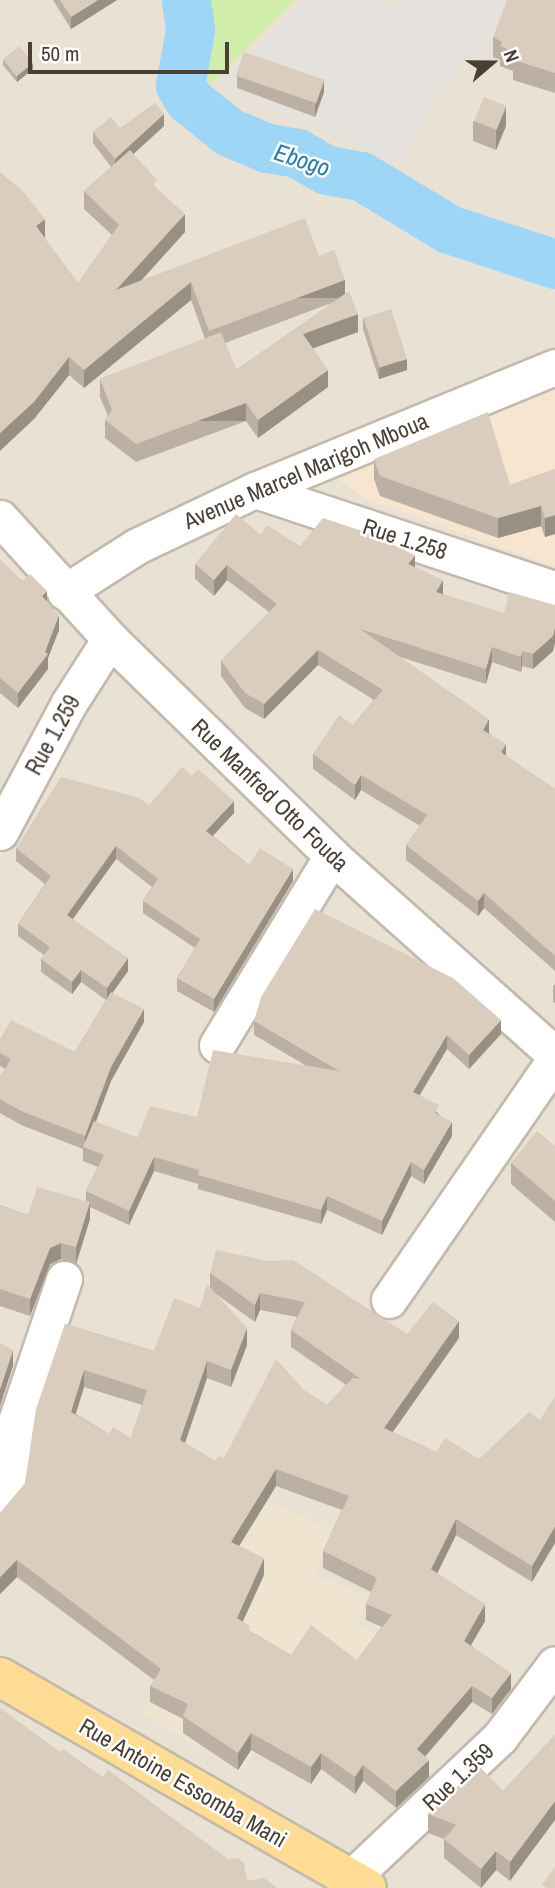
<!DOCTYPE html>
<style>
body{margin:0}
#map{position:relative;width:555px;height:1888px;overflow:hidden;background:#f4efe6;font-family:"Archivo Narrow",sans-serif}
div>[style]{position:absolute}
.residential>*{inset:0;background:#e9e1d4}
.commercial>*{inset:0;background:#f8e5cf}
.education>*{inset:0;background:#efe4cf}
.green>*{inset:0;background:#d2ecab}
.parking>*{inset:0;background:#e5e2de}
.river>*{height:49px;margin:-24.5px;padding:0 24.5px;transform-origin:24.5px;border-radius:24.5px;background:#9dd6f6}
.roads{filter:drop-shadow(2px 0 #c3baab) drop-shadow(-2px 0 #c3baab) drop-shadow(0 2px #c3baab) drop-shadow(0 -2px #c3baab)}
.minor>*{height:35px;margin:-17.5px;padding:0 17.5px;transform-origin:17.5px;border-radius:17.5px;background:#fff}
.major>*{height:38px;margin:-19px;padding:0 19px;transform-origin:19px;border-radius:19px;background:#ffdc94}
.wall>*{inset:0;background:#bbb0a3}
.shaded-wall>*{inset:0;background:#999084;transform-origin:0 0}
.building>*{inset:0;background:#dacdbd;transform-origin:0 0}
span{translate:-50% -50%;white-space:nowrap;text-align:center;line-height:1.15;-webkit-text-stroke:5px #fff;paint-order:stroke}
.street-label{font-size:23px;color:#483f35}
.water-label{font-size:24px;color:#247db3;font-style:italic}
.north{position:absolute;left:457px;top:28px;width:70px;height:70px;-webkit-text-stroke:5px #fff;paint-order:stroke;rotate:70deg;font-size:19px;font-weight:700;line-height:28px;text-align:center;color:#483f35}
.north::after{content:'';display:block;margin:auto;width:24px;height:32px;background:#483f35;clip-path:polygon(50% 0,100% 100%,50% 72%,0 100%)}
.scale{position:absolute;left:28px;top:42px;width:201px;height:32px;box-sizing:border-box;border:4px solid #483f35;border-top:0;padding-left:9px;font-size:21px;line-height:24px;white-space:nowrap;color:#483f35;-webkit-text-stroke:5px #fff;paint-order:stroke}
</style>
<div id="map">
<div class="residential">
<div style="clip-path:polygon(0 0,192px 0,196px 56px,190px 81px,212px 83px,296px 0,555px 0,555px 1888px,0 1888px)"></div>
</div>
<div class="commercial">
<div style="clip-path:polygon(555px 381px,555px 567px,369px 500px,340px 481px,361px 464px)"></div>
</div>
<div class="education">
<div style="clip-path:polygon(267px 1500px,337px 1532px,313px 1574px,367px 1596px,357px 1625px,377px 1636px,332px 1705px,302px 1691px,239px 1773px,143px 1714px,198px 1608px)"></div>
</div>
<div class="green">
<div style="clip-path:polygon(192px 0,296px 0,212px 83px,190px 82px,196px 56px)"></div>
</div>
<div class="parking">
<div style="clip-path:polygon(305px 0,386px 0,394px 9px,407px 0,509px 0,486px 57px,465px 54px,397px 164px,217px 84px)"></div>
</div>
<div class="river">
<div style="left:186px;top:0;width:30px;rotate:82deg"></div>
<div style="left:190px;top:30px;width:56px;rotate:100.3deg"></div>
<div style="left:180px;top:85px;width:17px;rotate:59deg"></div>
<div style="left:189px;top:100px;width:51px;rotate:38.7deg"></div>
<div style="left:229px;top:132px;width:41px;rotate:22.8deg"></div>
<div style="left:267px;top:148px;width:30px;rotate:9deg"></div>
<div style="left:297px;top:153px;width:34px;rotate:30deg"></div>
<div style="left:327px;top:170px;width:35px;rotate:10deg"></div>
<div style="left:361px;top:176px;width:103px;rotate:31.1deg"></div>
<div style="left:449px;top:229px;width:112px;rotate:18.3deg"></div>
</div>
<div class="roads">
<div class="minor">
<div style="left:255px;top:490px;width:316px;rotate:18.3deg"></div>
<div style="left:0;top:518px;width:164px;rotate:47.7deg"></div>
<div style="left:110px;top:639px;width:310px;rotate:44.3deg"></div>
<div style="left:332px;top:856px;width:299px;rotate:41.7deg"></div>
<div style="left:65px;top:592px;width:85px;rotate:-32.6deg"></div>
<div style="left:137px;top:546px;width:131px;rotate:-25.4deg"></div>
<div style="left:255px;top:490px;width:324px;rotate:-22.3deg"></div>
<div style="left:0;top:832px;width:146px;rotate:-61.9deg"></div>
<div style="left:69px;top:703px;width:76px;rotate:-57.4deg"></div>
<div style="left:217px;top:1045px;width:221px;rotate:-58.7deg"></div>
<div style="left:389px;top:1300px;width:293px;rotate:-55.4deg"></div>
<div style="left:0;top:1503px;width:15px;rotate:-58deg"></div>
<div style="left:8px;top:1490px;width:69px;rotate:-83.4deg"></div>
<div style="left:16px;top:1421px;width:150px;rotate:-71.3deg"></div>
<div style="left:350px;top:1879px;width:207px;rotate:-43.4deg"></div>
<div style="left:500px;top:1737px;width:91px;rotate:-53deg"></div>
</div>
<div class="major">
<div style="left:0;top:1677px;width:423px;rotate:29.9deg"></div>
</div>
</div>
<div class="wall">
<div style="clip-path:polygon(53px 0,117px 0,71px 29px)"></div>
<div style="clip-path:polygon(555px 0,555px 93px,513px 80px,513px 71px,500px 66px,500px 60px,493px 57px,493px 37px)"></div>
<div style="clip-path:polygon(3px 59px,33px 69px,17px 82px,3px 65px)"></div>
<div style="clip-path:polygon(237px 76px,324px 92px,315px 117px,237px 88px)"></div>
<div style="clip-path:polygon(473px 121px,506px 126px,496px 150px,473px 141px)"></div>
<div style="clip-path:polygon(evenodd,164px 126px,133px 154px,185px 232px,141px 281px,319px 256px,345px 294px,358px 332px,313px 348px,328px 387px,258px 438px,246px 421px,136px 462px,105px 438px,105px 420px,108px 416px,100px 397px,100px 379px,205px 339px,191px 300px,84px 388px,69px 375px,34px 419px,0 172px,44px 238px,78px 283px,112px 235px,84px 209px,84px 191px,111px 167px,93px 143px,93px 132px,120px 128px,164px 126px,334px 302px,236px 370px,225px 343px,334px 302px)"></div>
<div style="clip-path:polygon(363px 317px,407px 370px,379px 379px,363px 329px)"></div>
<div style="clip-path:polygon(374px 459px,510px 485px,555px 469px,555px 534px,545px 537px,541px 526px,498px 538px,380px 496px,374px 479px)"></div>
<div style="clip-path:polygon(261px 535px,300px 546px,415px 567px,443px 594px,553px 651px,533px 669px,522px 666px,521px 672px,492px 662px,486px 684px,400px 657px,489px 733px,506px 756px,555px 789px,555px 971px,484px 908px,478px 916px,406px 860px,406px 845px,420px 826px,361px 790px,355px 800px,313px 769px,313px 754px,353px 725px,374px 700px,318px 665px,264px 719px,245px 708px,221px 676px,221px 661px,269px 612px,227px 580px,214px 596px,195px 579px,195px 564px)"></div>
<div style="clip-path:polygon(0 560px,22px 581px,47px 602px,59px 630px,48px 658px,48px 669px,18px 708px,0 693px)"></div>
<div style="clip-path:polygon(149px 805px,234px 813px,213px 836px,249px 865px,293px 881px,214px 1012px,177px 991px,177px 978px,195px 948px,143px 913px,143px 901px,152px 887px,116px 859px,73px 919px,128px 971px,112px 992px,144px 1022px,111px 1081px,96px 1122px,137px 1138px,197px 1117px,305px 1065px,254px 1035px,254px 1021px,501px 1034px,469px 1069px,447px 1049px,420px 1095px,439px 1114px,452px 1136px,424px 1184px,411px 1176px,382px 1235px,327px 1210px,321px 1224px,198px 1189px,198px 1184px,154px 1171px,129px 1225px,90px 1207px,90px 1219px,76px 1264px,61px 1259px,50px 1264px,30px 1316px,0 1306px,0 1205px,28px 1215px,86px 1201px,86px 1191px,98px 1167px,83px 1161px,83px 1149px,21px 1125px,0 1113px,0 1077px,5px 1069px,0 1066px,0 1039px,75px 1052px,106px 1000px,81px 982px,72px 994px,41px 972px,41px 959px,44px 955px,18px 936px,18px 924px,45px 884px,16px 861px,16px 848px)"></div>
<div style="clip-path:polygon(555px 984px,555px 1003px,553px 1002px,553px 986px)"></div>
<div style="clip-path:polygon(555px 1146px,555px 1222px,511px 1184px,511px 1163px)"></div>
<div style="clip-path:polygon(evenodd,210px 1273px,407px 1334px,459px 1338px,393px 1432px,436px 1452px,479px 1459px,540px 1420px,532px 1582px,456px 1535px,437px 1573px,485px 1621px,471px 1645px,511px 1689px,492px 1714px,472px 1702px,425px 1757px,429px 1777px,396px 1808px,363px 1781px,355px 1794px,321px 1769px,311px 1784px,251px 1750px,238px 1770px,183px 1733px,183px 1719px,150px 1702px,150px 1686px,154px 1680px,17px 1577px,0 1594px,25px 1483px,65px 1324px,154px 1351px,200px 1308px,210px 1288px,210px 1273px,216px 1294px,255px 1322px,260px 1310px,297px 1317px,291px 1330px,291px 1347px,346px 1385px,327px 1405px,305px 1391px,224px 1458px,215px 1461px,185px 1443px,207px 1378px,231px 1387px,247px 1345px,216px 1294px,210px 1273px,84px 1387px,142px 1405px,131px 1438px,109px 1434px,76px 1414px,84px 1387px,210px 1273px,276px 1486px,342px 1510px,323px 1551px,323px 1568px,371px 1592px,366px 1604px,366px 1620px,382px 1627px,357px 1660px,291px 1655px,250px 1631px,243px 1621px,264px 1575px,239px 1546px,276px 1486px)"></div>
<div style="clip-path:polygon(555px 1735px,510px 1881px,496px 1870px,481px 1888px,444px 1858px,444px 1839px,428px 1833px,428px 1814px,503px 1791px)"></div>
</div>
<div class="shaded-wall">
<div style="clip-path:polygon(98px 0,117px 0,71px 29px,71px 17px)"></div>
<div style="clip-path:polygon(33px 63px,33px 69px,17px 82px,17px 76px)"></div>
<div style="clip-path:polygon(324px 80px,324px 92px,315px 117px,315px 105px)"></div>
<div style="clip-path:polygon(506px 106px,506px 126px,496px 150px,496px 130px)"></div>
<div style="clip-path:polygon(164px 114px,164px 126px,115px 171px,115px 159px)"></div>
<div style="clip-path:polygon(185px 214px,185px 232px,116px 308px,116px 290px)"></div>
<div style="clip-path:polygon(45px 219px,45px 237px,36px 244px,36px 226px)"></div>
<div style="left:345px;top:280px;width:18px;height:145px;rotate:90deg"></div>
<div style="clip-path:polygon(191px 282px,191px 300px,84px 388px,84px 370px)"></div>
<div style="clip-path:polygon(358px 314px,358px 332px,303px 352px,303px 334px)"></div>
<div style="clip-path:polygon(69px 357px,69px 375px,34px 419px,0 451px,0 433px)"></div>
<div style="clip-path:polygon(407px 359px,407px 370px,379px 379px,379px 368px)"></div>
<div style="clip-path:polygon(328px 370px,328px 387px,258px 438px,258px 420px)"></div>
<div style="left:246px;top:403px;width:18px;height:117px;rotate:90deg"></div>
<div style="clip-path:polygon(541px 506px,541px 526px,498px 538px,498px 518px)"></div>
<div style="clip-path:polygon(555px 515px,555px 534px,545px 537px,545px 518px)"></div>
<div style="clip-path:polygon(415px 555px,415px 571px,408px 564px)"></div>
<div style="clip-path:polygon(227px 565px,227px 580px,214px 596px,214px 580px)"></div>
<div style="clip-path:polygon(443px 580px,443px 595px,436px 592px)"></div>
<div style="clip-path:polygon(47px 591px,47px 606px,42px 596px)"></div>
<div style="clip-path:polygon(59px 615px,59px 630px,48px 658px,48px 669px,18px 708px,18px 693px,45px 652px)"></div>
<div style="clip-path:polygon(555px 628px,555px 643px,553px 651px,533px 669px,533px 654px)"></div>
<div style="clip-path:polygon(492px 647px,492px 662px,486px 684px,486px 669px)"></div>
<div style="clip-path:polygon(318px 650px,318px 665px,264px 719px,264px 704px)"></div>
<div style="clip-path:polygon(522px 651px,522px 666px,521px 672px,521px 657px)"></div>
<div style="clip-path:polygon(489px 719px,489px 735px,483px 730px)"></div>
<div style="clip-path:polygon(506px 744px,506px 759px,501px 752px)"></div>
<div style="clip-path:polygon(361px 775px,361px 790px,355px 800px,355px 785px)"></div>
<div style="clip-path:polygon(234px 801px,234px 813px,206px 843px,206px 831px)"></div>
<div style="clip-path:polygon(116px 846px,116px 859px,67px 927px,67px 915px)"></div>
<div style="clip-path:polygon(293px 869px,293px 881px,214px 1012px,214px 999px)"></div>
<div style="clip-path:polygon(484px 893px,484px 908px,478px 916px,478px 901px)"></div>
<div style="clip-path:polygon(128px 958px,128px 971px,107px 1001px,107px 988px)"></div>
<div style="clip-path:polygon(81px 970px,81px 982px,72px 994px,72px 982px)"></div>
<div style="clip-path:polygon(144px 1009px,144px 1022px,111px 1081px,85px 1150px,85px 1136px,111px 1067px)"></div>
<div style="clip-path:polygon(501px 1020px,501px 1034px,469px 1069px,469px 1055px)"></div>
<div style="clip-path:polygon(447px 1035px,447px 1049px,413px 1106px,413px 1092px)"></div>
<div style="clip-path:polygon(452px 1122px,452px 1136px,424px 1184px,424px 1170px)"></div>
<div style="clip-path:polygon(154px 1157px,154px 1171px,129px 1225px,129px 1211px)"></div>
<div style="clip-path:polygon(411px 1162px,411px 1176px,382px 1235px,382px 1221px)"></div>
<div style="clip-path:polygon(327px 1196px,327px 1210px,321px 1224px,321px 1210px)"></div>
<div style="clip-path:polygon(90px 1202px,90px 1219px,76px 1264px,76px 1247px)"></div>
<div style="clip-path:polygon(61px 1243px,61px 1259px,50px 1264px,30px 1316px,30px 1299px,50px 1248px)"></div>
<div style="clip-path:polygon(260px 1293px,260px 1310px,255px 1322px,255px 1305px)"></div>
<div style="clip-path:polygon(459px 1321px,459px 1338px,384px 1444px,384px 1428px)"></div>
<div style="clip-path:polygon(247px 1328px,247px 1345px,231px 1387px,231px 1370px)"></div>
<div style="clip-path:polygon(13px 1350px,13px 1366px,0 1406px,0 1389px)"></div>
<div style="clip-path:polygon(207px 1361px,207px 1378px,180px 1457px,180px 1440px)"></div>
<div style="clip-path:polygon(84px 1370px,84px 1387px,71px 1428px,71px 1412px)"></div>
<div style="clip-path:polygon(276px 1469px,276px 1486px,231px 1559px,231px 1542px)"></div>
<div style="clip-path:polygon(456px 1519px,456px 1535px,431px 1586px,431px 1569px)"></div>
<div style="clip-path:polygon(555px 1526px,555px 1543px,532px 1582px,532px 1566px)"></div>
<div style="clip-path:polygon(264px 1558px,264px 1575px,237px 1634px,237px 1618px)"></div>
<div style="clip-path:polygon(17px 1560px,17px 1577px,0 1594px,0 1577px)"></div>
<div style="clip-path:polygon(485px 1604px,485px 1621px,464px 1657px,464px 1641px)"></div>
<div style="clip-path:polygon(511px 1673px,511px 1689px,492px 1714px,492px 1698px)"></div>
<div style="clip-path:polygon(472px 1686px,472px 1702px,417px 1765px,417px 1749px)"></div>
<div style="clip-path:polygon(251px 1733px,251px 1750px,238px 1770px,238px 1753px)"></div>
<div style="clip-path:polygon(321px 1753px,321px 1769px,311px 1784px,311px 1767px)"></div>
<div style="clip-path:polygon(429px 1760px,429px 1777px,396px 1808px,396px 1791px)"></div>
<div style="clip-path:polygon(363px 1765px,363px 1781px,355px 1794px,355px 1777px)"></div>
<div style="clip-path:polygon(555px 1801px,555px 1820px,510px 1881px,510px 1862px)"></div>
<div style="clip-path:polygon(496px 1851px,496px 1870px,481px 1888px,481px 1869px)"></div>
</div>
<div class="building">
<div style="clip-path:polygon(60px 0,98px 0,71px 17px)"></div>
<div style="clip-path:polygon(507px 0,555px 0,555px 73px,513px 60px,516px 53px,500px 46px,502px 42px,493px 37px)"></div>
<div style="left:19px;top:46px;width:22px;height:21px;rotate:51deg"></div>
<div style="left:244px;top:52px;width:85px;height:25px;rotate:19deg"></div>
<div style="left:484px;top:97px;width:24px;height:26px;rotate:22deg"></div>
<div style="clip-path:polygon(155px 103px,164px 114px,115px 159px,93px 132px,111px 117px,120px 128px)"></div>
<div style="clip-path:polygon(130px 150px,157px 180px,153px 185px,185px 214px,116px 290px,305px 218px,319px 256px,334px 250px,345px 280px,209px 331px,191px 282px,84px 370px,69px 357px,34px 402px,0 433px,0 172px,22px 190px,45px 219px,36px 226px,78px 283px,119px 225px,84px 191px)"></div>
<div style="clip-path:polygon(349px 291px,358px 314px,303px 334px,328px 370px,258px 420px,246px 403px,136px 444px,105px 420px,112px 410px,100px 379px,221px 332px,236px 370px)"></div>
<div style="left:391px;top:309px;width:52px;height:29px;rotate:72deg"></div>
<div style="clip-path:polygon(488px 412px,510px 485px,555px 469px,555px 515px,545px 518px,541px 506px,498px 518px,380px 476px,374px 459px)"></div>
<div style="clip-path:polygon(236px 514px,261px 535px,267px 525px,300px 546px,323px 518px,368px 533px,415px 555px,408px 564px,443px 580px,436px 592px,504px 613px,509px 592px,555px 605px,555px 628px,553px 636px,533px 654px,522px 651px,521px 657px,492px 647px,486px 669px,360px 629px,489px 719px,483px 730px,506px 744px,501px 752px,555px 789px,555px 956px,484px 893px,478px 901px,406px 845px,427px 815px,361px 775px,355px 785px,313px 754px,339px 715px,353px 725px,383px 690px,318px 650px,264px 704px,245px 693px,221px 661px,277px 604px,227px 565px,214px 580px,195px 564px)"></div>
<div style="clip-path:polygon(0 560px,22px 581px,30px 574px,47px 591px,42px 596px,59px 615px,45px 652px,48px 654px,18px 693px,0 678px)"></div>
<div style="clip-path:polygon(182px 767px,192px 776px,198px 769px,234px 801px,206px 831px,249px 865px,260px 848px,293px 869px,214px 999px,177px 978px,200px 939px,143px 901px,158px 879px,116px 846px,67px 915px,128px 958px,107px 988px,81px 970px,72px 982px,41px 959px,50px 947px,18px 924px,51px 876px,16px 848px,61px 777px,140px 798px,149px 805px)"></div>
<div style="clip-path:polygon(315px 909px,453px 978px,501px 1020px,469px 1055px,447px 1035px,413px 1092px,439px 1105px,435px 1113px,452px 1122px,424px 1170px,411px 1162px,382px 1221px,327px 1196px,321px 1210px,198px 1175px,199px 1170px,154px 1157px,129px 1211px,86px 1191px,104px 1155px,83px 1147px,94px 1121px,137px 1138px,150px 1106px,197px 1117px,213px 1050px,339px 1071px,254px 1021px,261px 997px)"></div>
<div style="clip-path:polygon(111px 992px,144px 1009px,111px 1067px,85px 1136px,21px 1111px,0 1099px,0 1077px,11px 1059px,0 1053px,0 1039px,11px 1020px,75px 1052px)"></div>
<div style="clip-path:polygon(537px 1131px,555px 1146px,555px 1201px,511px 1163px)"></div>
<div style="clip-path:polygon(37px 1187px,90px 1202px,76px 1247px,61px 1243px,50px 1248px,30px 1299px,0 1289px,0 1205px,28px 1215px)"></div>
<div style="clip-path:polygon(evenodd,216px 1250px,269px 1261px,293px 1260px,407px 1334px,433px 1302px,459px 1321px,384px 1428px,436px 1452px,445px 1438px,479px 1459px,529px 1412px,540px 1420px,555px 1396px,555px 1526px,532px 1566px,456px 1519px,431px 1569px,485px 1604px,464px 1641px,511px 1673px,492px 1698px,472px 1686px,417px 1749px,429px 1760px,396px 1791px,363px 1765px,355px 1777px,321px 1753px,311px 1767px,251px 1733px,238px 1753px,183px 1716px,188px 1704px,150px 1686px,161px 1669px,17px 1560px,0 1577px,0 1513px,25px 1483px,36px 1409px,65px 1324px,154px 1351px,174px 1298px,200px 1308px,207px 1284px,247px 1328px,231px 1370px,207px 1361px,180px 1440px,215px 1461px,218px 1456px,224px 1458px,276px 1359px,305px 1391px,327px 1405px,353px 1378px,361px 1379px,291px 1330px,305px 1302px,260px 1293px,255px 1305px,210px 1273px,216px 1250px,84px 1370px,147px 1390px,131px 1438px,113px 1427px,109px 1434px,71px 1412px,84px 1370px,216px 1250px,276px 1469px,349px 1496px,323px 1551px,377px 1578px,366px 1604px,392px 1615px,357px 1660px,311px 1625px,291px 1655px,248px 1630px,250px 1626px,237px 1618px,264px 1558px,231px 1542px,276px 1469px)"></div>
<div style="clip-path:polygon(0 1343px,13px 1350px,0 1389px)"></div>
<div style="clip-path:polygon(0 1708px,60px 1752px,63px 1749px,103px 1777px,108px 1770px,228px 1859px,238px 1858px,244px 1863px,247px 1881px,264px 1878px,277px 1888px,0 1888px)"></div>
<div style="clip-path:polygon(555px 1735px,555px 1801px,510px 1862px,496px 1851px,481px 1869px,444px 1839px,456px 1825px,428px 1814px,479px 1766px,503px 1791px)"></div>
<div style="clip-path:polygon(555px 1867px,555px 1888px,546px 1888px,542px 1885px)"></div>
</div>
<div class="street-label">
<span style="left:306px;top:471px;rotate:-23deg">Avenue Marcel Marigoh Mboua</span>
<span style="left:405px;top:539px;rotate:18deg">Rue 1.258</span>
<span style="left:53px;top:735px;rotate:-61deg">Rue 1.259</span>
<span style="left:270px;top:795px;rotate:44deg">Rue Manfred Otto Fouda</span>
<span style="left:458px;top:1777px;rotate:-43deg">Rue 1.359</span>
<span style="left:183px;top:1783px;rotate:30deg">Rue Antoine Essomba Mani</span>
</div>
<div class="water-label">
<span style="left:302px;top:160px;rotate:18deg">Ebogo</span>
</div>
<div class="north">N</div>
<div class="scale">50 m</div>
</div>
